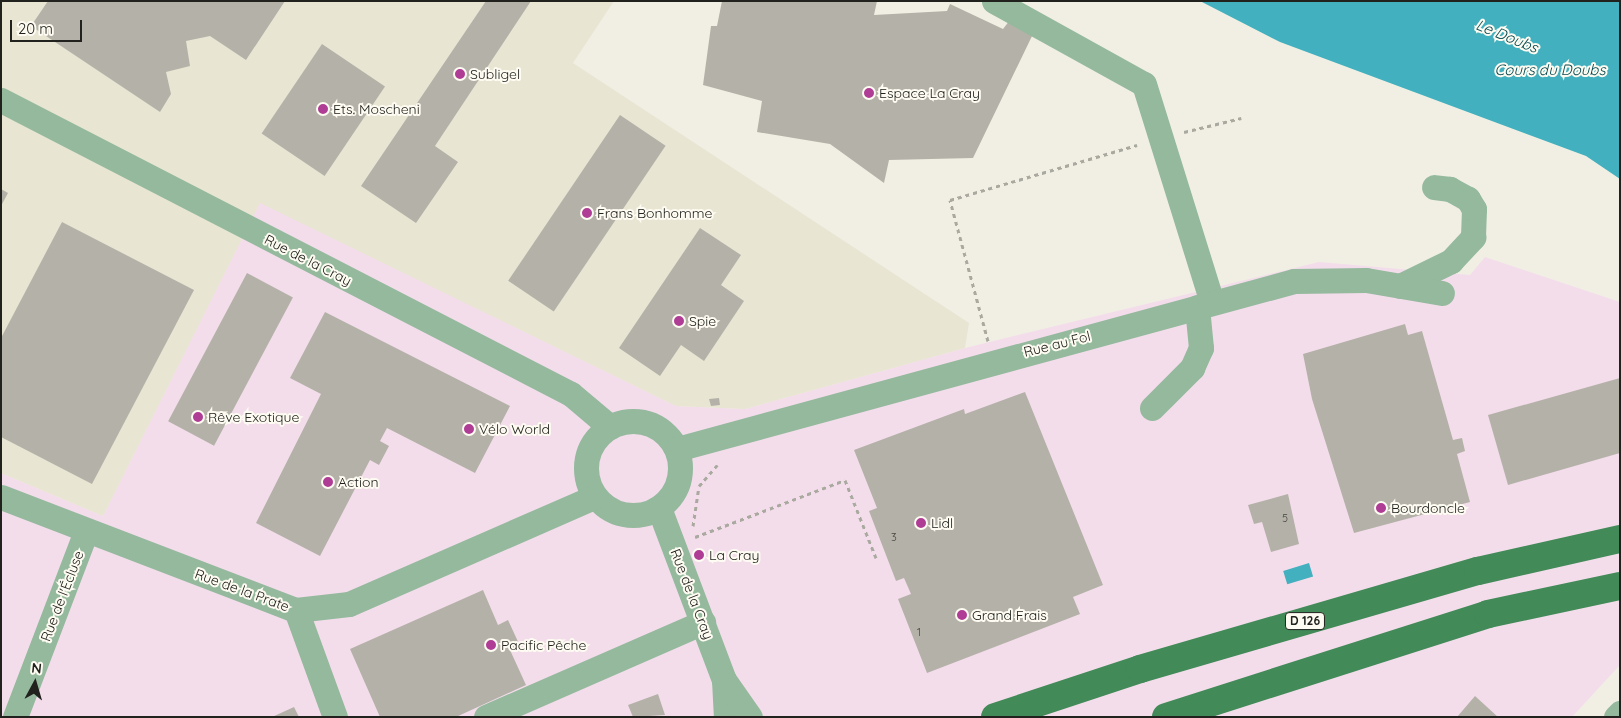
<!DOCTYPE html>
<meta charset="utf-8">
<style>
body{margin:0}
#map{position:relative;width:1621px;height:718px;overflow:hidden;background:#f1efe4;font-family:Quicksand,sans-serif}
div>[style]{position:absolute}
.commercial>*{inset:0;background:#f3ddeb}
.built>*{inset:0;background:#e8e5d3}
.water>*{inset:0;background:#42b0be;transform-origin:0 0}
.building>*{inset:0;background:#b4b2a8;transform-origin:0 0}
.path>*{height:3px;margin-top:-1.5px;transform-origin:0;background:repeating-linear-gradient(90deg,#aaa9a0 0 4px,transparent 0 8px)}
.minor>*{height:25px;margin:-12.5px;padding:0 12.5px;transform-origin:12.5px;border-radius:12.5px;background:#94b99d}
.minor>.ring{margin:-12.5px;padding:0;box-sizing:content-box;background:none;border:25px solid #94b99d;border-radius:50%}
.major>*{height:28px;margin:-14px;padding:0 14px;transform-origin:14px;border-radius:14px;background:#428a58}
.dots>*{width:14px;height:14px;translate:-50% -50%;box-sizing:border-box;border:2px solid #fefcf2;border-radius:50%}
span{translate:-50% -50%;white-space:nowrap;text-align:center;line-height:1.15;-webkit-text-stroke:4px #fefcf2;paint-order:stroke}
.number-label{font-size:11px;color:#464540}
.number-label span{-webkit-text-stroke-width:0}
.shield-label span{padding:1px 4px;background:#fefcf2;border:1px solid;border-radius:4px;-webkit-text-stroke-width:0}
.shield-label{font-size:12px;color:#21211d;font-weight:700}
.poi-label{font-size:14px;color:#21211d}
.left{translate:0 -50%;text-align:left}
.street-label{font-size:14px;color:#21211d}
.water-label{font-size:15px;color:#054951;font-style:italic}
.frame{position:absolute;inset:0;border:2px solid #21211d;pointer-events:none}
.north{position:absolute;left:10px;top:658px;width:50px;height:50px;-webkit-text-stroke:4px #fefcf2;paint-order:stroke;rotate:6deg;font-size:14px;font-weight:700;line-height:20px;text-align:center;color:#21211d}
.north::after{content:'';display:block;margin:auto;width:18px;height:22px;background:#21211d;clip-path:polygon(50% 0,100% 100%,50% 72%,0 100%)}
.scale{position:absolute;left:10px;top:20px;width:72px;height:22px;box-sizing:border-box;border:2px solid #21211d;border-top:0;padding-left:6px;font-size:15px;line-height:18px;white-space:nowrap;color:#21211d;-webkit-text-stroke:4px #fefcf2;paint-order:stroke}
</style>
<div id="map">
<div class="commercial">
<div style="clip-path:polygon(260px 202px,676px 406px,745px 409px,965px 348px,1319px 262px,1470px 275px,1485px 257px,1620px 302px,1620px 665px,1572px 717px,1px 717px,1px 473px,103px 516px)"></div>
</div>
<div class="built">
<div style="clip-path:polygon(1px 1px,614px 1px,573px 63px,969px 323px,965px 348px,745px 409px,676px 406px,260px 203px,103px 516px,1px 473px)"></div>
</div>
<div class="water">
<div style="clip-path:polygon(1200px 1px,1620px 1px,1620px 179px,1586px 156px,1280px 42px)"></div>
<div style="left:1309px;top:563px;width:14px;height:27px;rotate:73deg"></div>
</div>
<div class="building">
<div style="clip-path:polygon(48px 1px,285px 1px,246px 60px,210px 36px,186px 41px,190px 66px,166px 72px,171px 94px,160px 112px,31px 26px)"></div>
<div style="clip-path:polygon(486px 1px,531px 1px,435px 146px,458px 162px,416px 223px,361px 186px)"></div>
<div style="clip-path:polygon(722px 1px,877px 1px,874px 15px,947px 11px,950px 4px,1003px 29px,1010px 20px,1033px 34px,973px 158px,889px 160px,884px 183px,830px 144px,757px 132px,762px 101px,703px 85px,711px 26px,717px 26px)"></div>
<div style="left:322px;top:44px;width:76px;height:108px;rotate:34deg"></div>
<div style="left:620px;top:115px;width:55px;height:200px;rotate:34deg"></div>
<div style="clip-path:polygon(1px 189px,8px 193px,1px 206px)"></div>
<div style="clip-path:polygon(62px 222px,194px 290px,92px 484px,1px 437px,1px 338px)"></div>
<div style="clip-path:polygon(700px 228px,741px 255px,721px 285px,744px 301px,704px 361px,681px 345px,660px 376px,619px 348px)"></div>
<div style="left:247px;top:273px;width:52px;height:168px;rotate:28deg"></div>
<div style="clip-path:polygon(325px 312px,510px 406px,475px 473px,387px 428px,380px 441px,389px 446px,379px 465px,370px 460px,320px 556px,256px 523px,321px 394px,290px 378px)"></div>
<div style="clip-path:polygon(1405px 324px,1408px 335px,1422px 331px,1453px 440px,1462px 438px,1465px 451px,1457px 454px,1470px 502px,1354px 533px,1312px 399px,1303px 354px)"></div>
<div style="clip-path:polygon(1620px 378px,1620px 453px,1508px 485px,1488px 415px)"></div>
<div style="clip-path:polygon(1025px 392px,1103px 585px,1073px 597px,1080px 614px,927px 673px,898px 599px,911px 594px,904px 578px,896px 581px,869px 511px,877px 508px,854px 450px,964px 409px,965px 414px)"></div>
<div style="clip-path:polygon(719px 398px,720px 405px,711px 406px,709px 399px)"></div>
<div style="clip-path:polygon(1288px 494px,1299px 544px,1271px 552px,1262px 522px,1254px 524px,1248px 505px)"></div>
<div style="clip-path:polygon(483px 590px,498px 625px,508px 620px,520px 646px,510px 650px,526px 685px,456px 717px,380px 717px,350px 649px)"></div>
<div style="clip-path:polygon(658px 694px,665px 715px,633px 717px,628px 705px)"></div>
<div style="clip-path:polygon(1475px 696px,1498px 717px,1457px 717px)"></div>
<div style="clip-path:polygon(294px 707px,299px 717px,272px 717px)"></div>
</div>
<div class="path">
<div style="left:1184px;top:132px;width:59px;rotate:-13.8deg"></div>
<div style="left:988px;top:341px;width:146px;rotate:-105.1deg"></div>
<div style="left:950px;top:200px;width:195px;rotate:-16.4deg"></div>
<div style="left:693px;top:526px;width:40px;rotate:-81.5deg"></div>
<div style="left:699px;top:486px;width:28px;rotate:-49deg"></div>
<div style="left:695px;top:537px;width:160px;rotate:-20.8deg"></div>
<div style="left:845px;top:480px;width:84px;rotate:68.3deg"></div>
</div>
<div class="minor">
<div style="left:994px;top:1px;width:171px;rotate:29deg"></div>
<div style="left:1144px;top:84px;width:228px;rotate:72.7deg"></div>
<div style="left:1px;top:100px;width:641px;rotate:27.28deg"></div>
<div style="left:571px;top:394px;width:51px;rotate:40.2deg"></div>
<div style="left:1400px;top:286px;width:57px;rotate:-26.1deg"></div>
<div style="left:1451px;top:261px;width:33px;rotate:-47deg"></div>
<div style="left:1473px;top:237px;width:28px;rotate:-88deg"></div>
<div style="left:1474px;top:209px;width:12px;rotate:-121deg"></div>
<div style="left:1468px;top:199px;width:21px;rotate:-151deg"></div>
<div style="left:1450px;top:189px;width:16px;rotate:-173deg"></div>
<div style="left:1152px;top:408px;width:57px;rotate:-45deg"></div>
<div style="left:1192px;top:368px;width:22px;rotate:-66deg"></div>
<div style="left:1201px;top:348px;width:41px;rotate:-95.6deg"></div>
<div class="ring" style="left:586px;top:421px;width:69px;height:69px"></div>
<div style="left:677px;top:449px;width:639px;rotate:-15.23deg"></div>
<div style="left:1294px;top:281px;width:72px;rotate:-0.8deg"></div>
<div style="left:1366px;top:280px;width:77px;rotate:9.7deg"></div>
<div style="left:1px;top:497px;width:316px;rotate:21deg"></div>
<div style="left:296px;top:610px;width:53px;rotate:-6.5deg"></div>
<div style="left:349px;top:604px;width:267px;rotate:-23.6deg"></div>
<div style="left:659px;top:508px;width:184px;rotate:69.3deg"></div>
<div style="left:724px;top:680px;width:37px;rotate:87deg"></div>
<div style="left:296px;top:610px;width:114px;rotate:70deg"></div>
<div style="left:724px;top:680px;width:45px;rotate:54.9deg"></div>
<div style="left:15px;top:717px;width:199px;rotate:-69.1deg"></div>
<div style="left:486px;top:717px;width:237px;rotate:-23.6deg"></div>
<div style="left:1616px;top:717px;width:6px;rotate:-45deg"></div>
</div>
<div class="major">
<div style="left:995px;top:717px;width:153px;rotate:-18.3deg"></div>
<div style="left:1140px;top:669px;width:352px;rotate:-16.2deg"></div>
<div style="left:1478px;top:571px;width:146px;rotate:-12.7deg"></div>
<div style="left:1166px;top:717px;width:338px;rotate:-17.7deg"></div>
<div style="left:1488px;top:614px;width:135px;rotate:-12deg"></div>
</div>
<div class="dots">
<div style="left:460px;top:74px;background:#af3c95"></div>
<div style="left:869px;top:93px;background:#af3c95"></div>
<div style="left:323px;top:109px;background:#af3c95"></div>
<div style="left:587px;top:213px;background:#af3c95"></div>
<div style="left:679px;top:321px;background:#af3c95"></div>
<div style="left:198px;top:417px;background:#af3c95"></div>
<div style="left:469px;top:429px;background:#af3c95"></div>
<div style="left:328px;top:482px;background:#af3c95"></div>
<div style="left:1381px;top:508px;background:#af3c95"></div>
<div style="left:921px;top:523px;background:#af3c95"></div>
<div style="left:699px;top:555px;background:#af3c95"></div>
<div style="left:962px;top:615px;background:#af3c95"></div>
<div style="left:491px;top:645px;background:#af3c95"></div>
</div>
<div class="number-label">
<span style="left:1285px;top:518px">5</span>
<span style="left:894px;top:537px">3</span>
<span style="left:919px;top:632px">1</span>
</div>
<div class="shield-label">
<span style="left:1305px;top:621px">D 126</span>
</div>
<div class="poi-label">
<span class="left" style="left:470px;top:74px">Subligel</span>
<span class="left" style="left:879px;top:93px">Espace La Cray</span>
<span class="left" style="left:333px;top:109px">Ets. Moscheni</span>
<span class="left" style="left:597px;top:213px">Frans Bonhomme</span>
<span class="left" style="left:689px;top:321px">Spie</span>
<span class="left" style="left:208px;top:417px">Rêve Exotique</span>
<span class="left" style="left:479px;top:429px">Vélo World</span>
<span class="left" style="left:338px;top:482px">Action</span>
<span class="left" style="left:1391px;top:508px">Bourdoncle</span>
<span class="left" style="left:931px;top:523px">Lidl</span>
<span class="left" style="left:709px;top:555px">La Cray</span>
<span class="left" style="left:972px;top:615px">Grand Frais</span>
<span class="left" style="left:501px;top:645px">Pacific Pêche</span>
</div>
<div class="street-label">
<span style="left:308px;top:260px;rotate:27deg">Rue de la Cray</span>
<span style="left:1057px;top:344px;rotate:-14deg">Rue au Fol</span>
<span style="left:242px;top:590px;rotate:20deg">Rue de la Prate</span>
<span style="left:692px;top:594px;rotate:69deg">Rue de la Cray</span>
<span style="left:62px;top:596px;rotate:-69deg">Rue de l'Écluse</span>
</div>
<div class="water-label">
<span style="left:1507px;top:36px;rotate:22deg">Le Doubs</span>
<span style="left:1550px;top:70px">Cours du Doubs</span>
</div>
<div class="frame"></div>
<div class="north">N</div>
<div class="scale">20 m</div>
</div>
